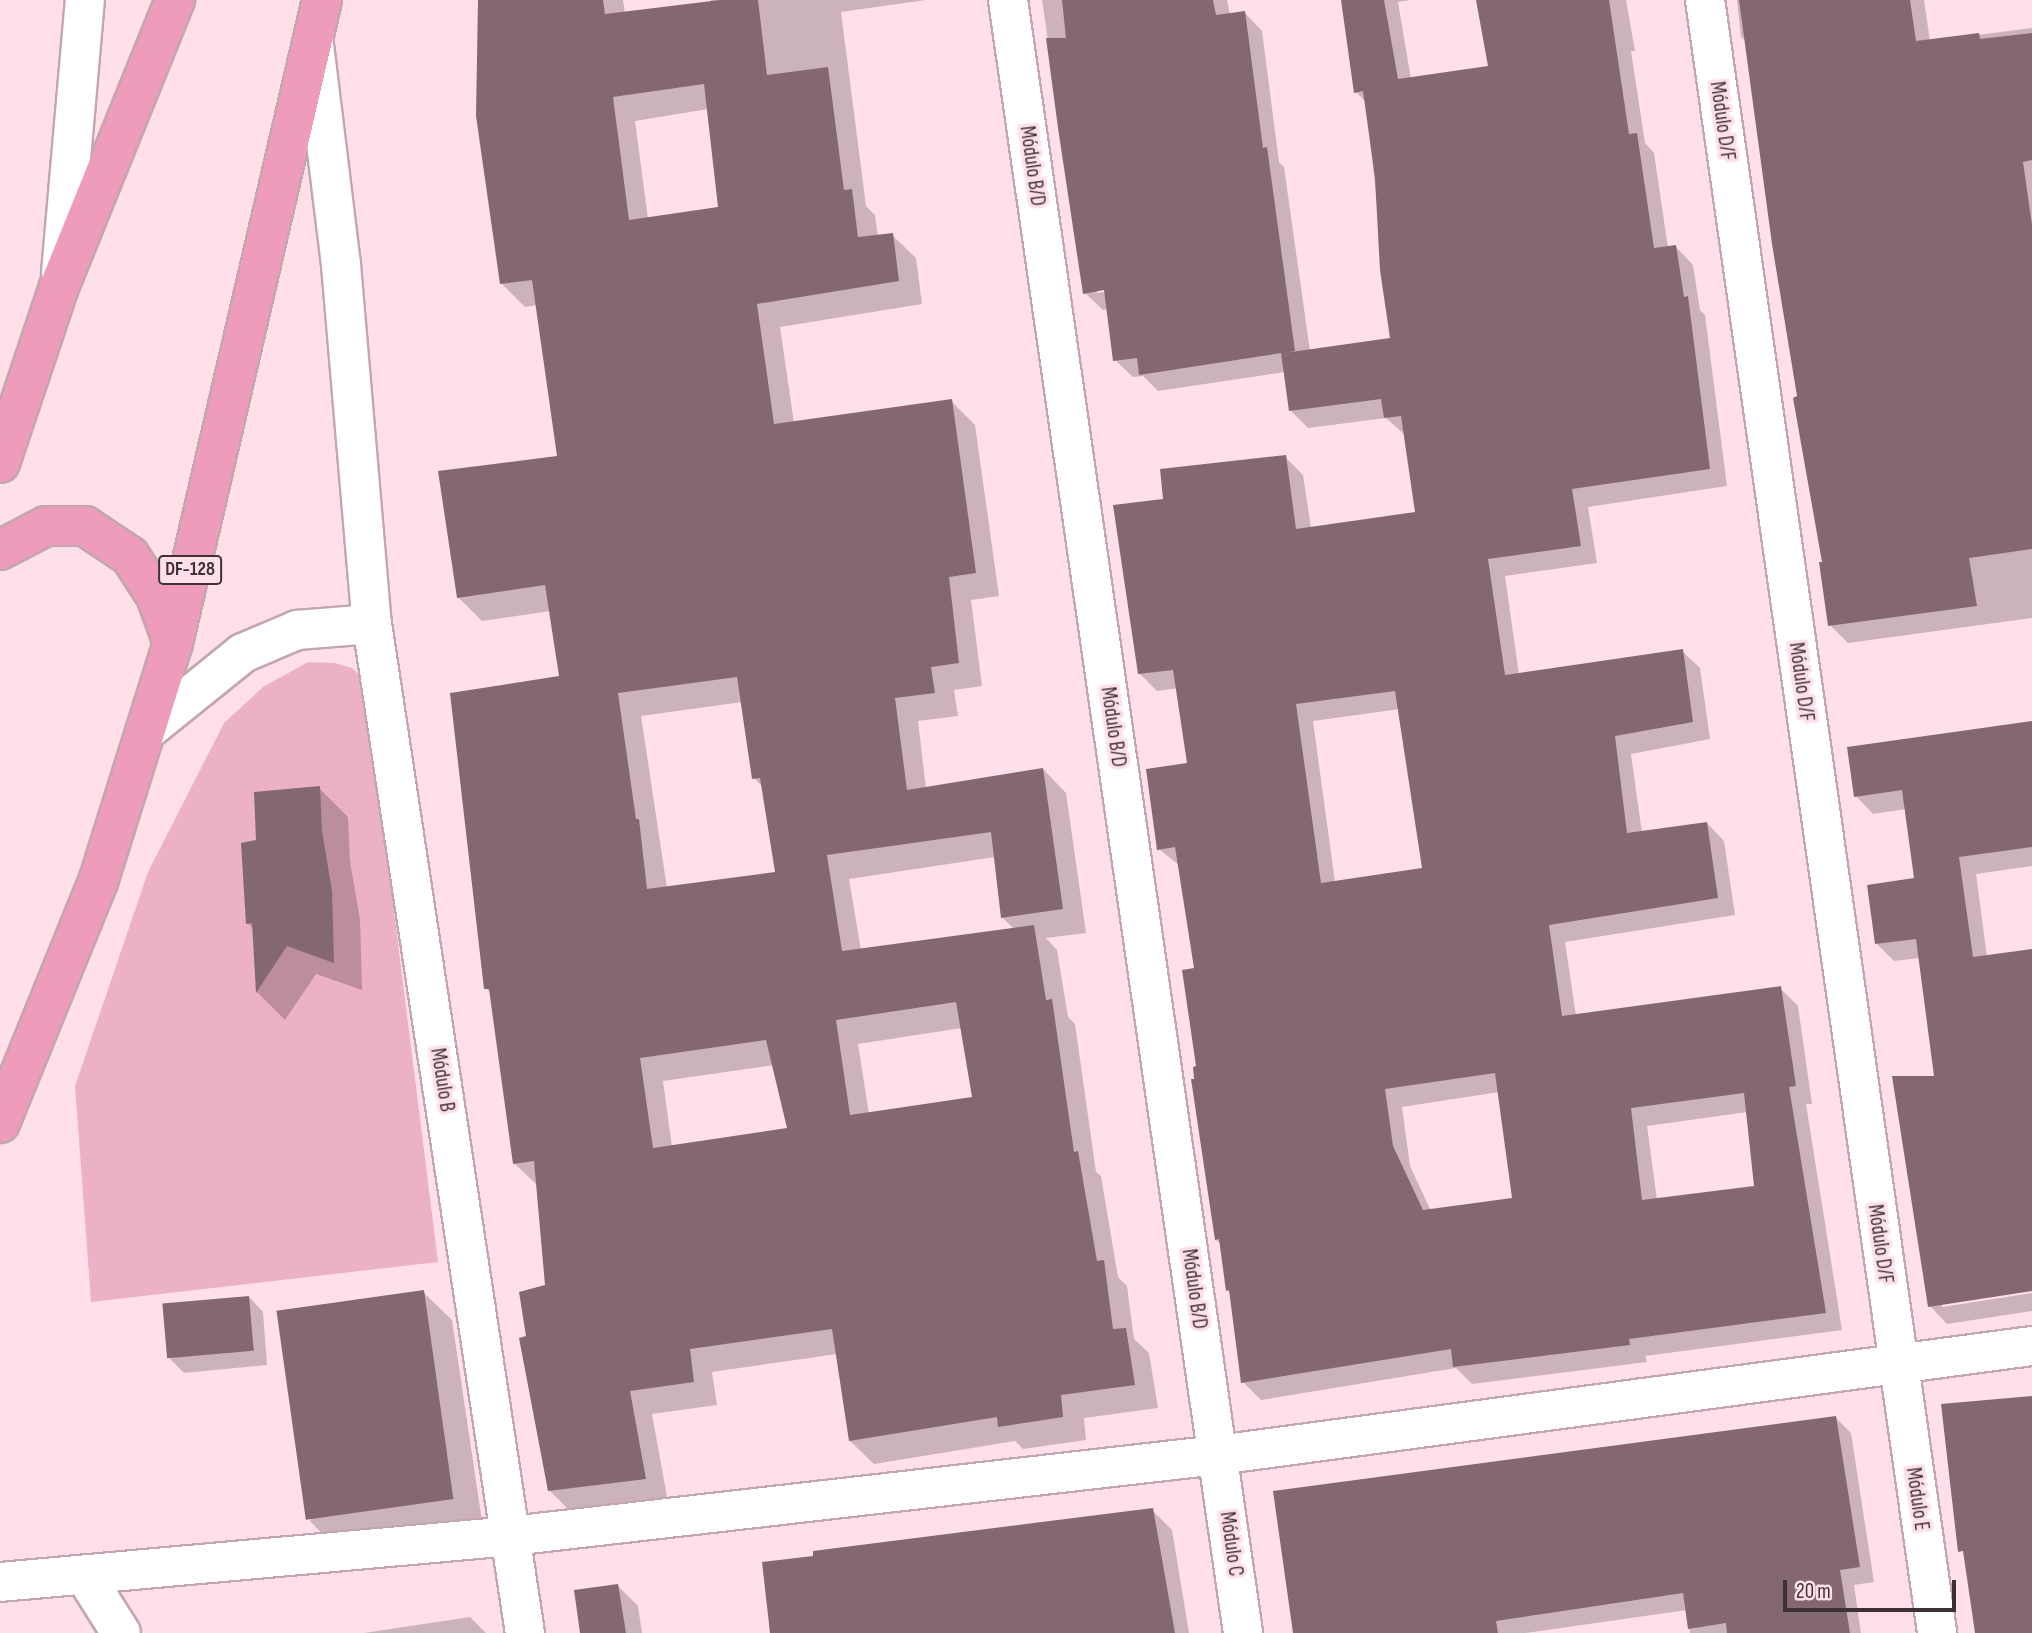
<!DOCTYPE html>
<meta charset="utf-8">
<style>
body{margin:0}
#map{position:relative;width:2032px;height:1633px;overflow:hidden;background:#ffe0e9;font-family:"Sofia Sans Condensed",sans-serif}
div>[style]{position:absolute}
.green>*{inset:0;background:#ecb2c4}
.shadow>*{inset:0;background:#0003}
.building>*{inset:0;background:#836870;transform-origin:0 0}
.roads{filter:drop-shadow(2px 0 #c3a6ae) drop-shadow(-2px 0 #c3a6ae) drop-shadow(0 2px #c3a6ae) drop-shadow(0 -2px #c3a6ae)}
.street>*{height:38px;margin:-19px;padding:0 19px;transform-origin:19px;border-radius:19px;background:#fff}
.primary>*{height:38px;margin:-19px;padding:0 19px;transform-origin:19px;border-radius:19px;background:#ee9bbc}
span{translate:-50% -50%;white-space:nowrap;text-align:center;line-height:1.15;-webkit-text-stroke:7px #ffe0e9;paint-order:stroke}
.shield-label span{padding:2px 5px;background:#ffe0e9;border:2px solid;border-radius:5px;-webkit-text-stroke-width:0}
.shield-label{font-size:19px;color:#3d3135;font-weight:700}
.street-label{font-size:21px;color:#3d3135}
.scale{position:absolute;left:1783px;top:1580px;width:173px;height:32px;box-sizing:border-box;border:4px solid #3d3135;border-top:0;padding-left:9px;font-size:21px;line-height:24px;white-space:nowrap;color:#3d3135;-webkit-text-stroke:5px #ffe0e9;paint-order:stroke}
</style>
<div id="map">
<div class="green">
<div style="clip-path:polygon(308px 662px,335px 663px,352px 668px,365px 680px,438px 1262px,91px 1302px,75px 1086px,148px 872px,224px 723px,263px 687px)"></div>
</div>
<div class="shadow">
<div style="clip-path:polygon(evenodd,480px 0,623px 0,625px 14px,711px 3px,711px 0,926px 0,841px 12px,866px 206px,875px 215px,878px 237px,892px 235px,916px 258px,922px 304px,780px 327px,794px 423px,951px 401px,975px 425px,999px 596px,971px 600px,982px 686px,954px 690px,958px 716px,918px 721px,926px 788px,1043px 769px,1066px 793px,1086px 933px,1046px 938px,1057px 950px,1068px 1017px,1075px 1024px,1096px 1172px,1101px 1176px,1118px 1277px,1127px 1286px,1134px 1339px,1149px 1353px,1158px 1408px,1084px 1418px,1086px 1440px,1023px 1449px,1015px 1441px,874px 1464px,850px 1441px,837px 1354px,712px 1372px,717px 1405px,652px 1414px,668px 1502px,573px 1514px,549px 1490px,528px 1337px,546px 1286px,538px 1186px,515px 1164px,492px 994px,486px 988px,561px 677px,551px 611px,482px 621px,458px 597px,559px 457px,537px 305px,525px 307px,501px 283px,480px 0,708px 109px,720px 209px,648px 219px,635px 121px,708px 109px,480px 0,742px 702px,754px 778px,763px 787px,777px 873px,667px 888px,641px 716px,742px 702px,480px 0,995px 857px,1003px 918px,1014px 929px,861px 950px,849px 879px,995px 857px,480px 0,962px 1028px,974px 1099px,869px 1114px,858px 1044px,962px 1028px,480px 0,774px 1065px,790px 1129px,672px 1147px,663px 1081px,774px 1065px)"></div>
<div style="clip-path:polygon(evenodd,1042px 0,1227px 0,1230px 15px,1245px 13px,1262px 31px,1279px 162px,1284px 167px,1310px 351px,1392px 340px,1366px 102px,1356px 92px,1343px 0,1410px 0,1398px 2px,1411px 79px,1490px 68px,1477px 0,1626px 0,1635px 51px,1631px 51px,1645px 143px,1654px 153px,1668px 248px,1676px 247px,1693px 265px,1700px 310px,1705px 315px,1727px 486px,1588px 507px,1597px 563px,1505px 576px,1519px 675px,1682px 651px,1700px 668px,1710px 739px,1631px 754px,1642px 833px,1707px 823px,1724px 841px,1735px 915px,1565px 942px,1576px 1016px,1780px 988px,1798px 1006px,1812px 1104px,1806px 1104px,1842px 1330px,1645px 1356px,1647px 1362px,1472px 1384px,1456px 1368px,1261px 1400px,1243px 1382px,1231px 1294px,1227px 1290px,1222px 1245px,1216px 1240px,1198px 1067px,1196px 970px,1180px 866px,1159px 849px,1189px 764px,1178px 688px,1157px 691px,1140px 674px,1165px 500px,1285px 457px,1303px 475px,1311px 528px,1417px 513px,1405px 435px,1386px 418px,1308px 428px,1291px 411px,1285px 372px,1158px 391px,1143px 376px,1133px 377px,1115px 360px,1108px 309px,1103px 310px,1085px 293px,1042px 0,1113px 288px,1113px 291px,1097px 293px,1097px 290px,1113px 288px,1042px 0,1400px 709px,1424px 869px,1335px 882px,1313px 721px,1400px 709px,1042px 0,1499px 1092px,1514px 1200px,1431px 1211px,1410px 1166px,1402px 1107px,1499px 1092px,1042px 0,1748px 1112px,1756px 1188px,1657px 1200px,1647px 1126px,1748px 1112px)"></div>
<div style="clip-path:polygon(1737px 0,1924px 0,1930px 41px,2032px 28px,2032px 618px,1848px 643px,1830px 625px,1824px 563px,1747px 42px,1741px 37px)"></div>
<div style="clip-path:polygon(2032px 723px,2032px 866px,1976px 874px,1987px 957px,2032px 951px,2032px 1290px,1942px 1303px,1942px 1307px,2032px 1293px,2032px 1311px,1947px 1324px,1930px 1306px,1936px 1078px,1920px 958px,1894px 961px,1877px 944px,1916px 880px,1906px 809px,1873px 814px,1856px 796px)"></div>
<div style="clip-path:polygon(319px 788px,348px 817px,350px 861px,360px 920px,362px 990px,316px 974px,285px 1020px,257px 992px,254px 930px,248px 923px,257px 842px)"></div>
<div style="clip-path:polygon(423px 1292px,452px 1320px,483px 1528px,338px 1550px,310px 1521px)"></div>
<div style="clip-path:polygon(249px 1297px,263px 1312px,267px 1365px,184px 1373px,170px 1359px)"></div>
<div style="clip-path:polygon(1836px 1418px,1851px 1433px,1874px 1582px,1854px 1585px,1861px 1633px,1690px 1633px,1687px 1610px,1526px 1633px,1295px 1633px)"></div>
<div style="clip-path:polygon(1152px 1510px,1172px 1530px,1189px 1633px,772px 1633px)"></div>
<div style="clip-path:polygon(618px 1586px,638px 1606px,642px 1633px,582px 1633px)"></div>
<div style="clip-path:polygon(470px 1617px,486px 1633px,364px 1633px)"></div>
</div>
<div class="building">
<div style="clip-path:polygon(evenodd,478px 0,603px 0,605px 14px,720px 0,758px 0,767px 75px,828px 67px,844px 190px,852px 189px,858px 237px,893px 233px,899px 281px,757px 304px,774px 424px,952px 399px,976px 573px,949px 577px,959px 663px,931px 667px,935px 693px,895px 698px,907px 790px,1043px 768px,1063px 909px,1001px 918px,991px 832px,827px 855px,842px 951px,1034px 925px,1046px 1000px,1052px 999px,1074px 1152px,1078px 1151px,1097px 1261px,1104px 1260px,1113px 1329px,1126px 1328px,1135px 1385px,1061px 1395px,1063px 1417px,998px 1427px,997px 1417px,849px 1441px,832px 1329px,690px 1349px,694px 1382px,630px 1391px,646px 1479px,548px 1491px,519px 1338px,526px 1336px,519px 1292px,545px 1285px,534px 1161px,513px 1164px,489px 989px,484px 989px,450px 693px,559px 676px,545px 585px,457px 598px,438px 471px,557px 456px,532px 280px,500px 284px,476px 116px,478px 0,704px 84px,718px 207px,629px 220px,613px 97px,704px 84px,478px 0,737px 677px,752px 779px,760px 778px,775px 872px,647px 889px,639px 819px,636px 819px,618px 693px,737px 677px,478px 0,956px 1002px,972px 1097px,850px 1115px,836px 1020px,956px 1002px,478px 0,766px 1040px,787px 1128px,653px 1148px,640px 1058px,766px 1040px)"></div>
<div style="clip-path:polygon(evenodd,1062px 0,1213px 0,1216px 15px,1245px 11px,1263px 148px,1267px 147px,1295px 351px,1284px 353px,1390px 338px,1380px 270px,1375px 178px,1363px 91px,1354px 93px,1341px 0,1384px 0,1398px 79px,1488px 66px,1476px 0,1609px 0,1629px 134px,1637px 133px,1654px 248px,1676px 245px,1684px 297px,1688px 296px,1710px 469px,1572px 489px,1581px 546px,1488px 559px,1505px 675px,1683px 649px,1693px 722px,1615px 736px,1627px 833px,1707px 822px,1718px 898px,1549px 925px,1562px 1016px,1781px 986px,1796px 1086px,1789px 1087px,1826px 1313px,1629px 1339px,1630px 1345px,1453px 1367px,1451px 1349px,1241px 1383px,1229px 1290px,1226px 1291px,1219px 1239px,1215px 1240px,1191px 1079px,1194px 1079px,1193px 1067px,1196px 1066px,1182px 970px,1194px 968px,1175px 847px,1157px 850px,1146px 769px,1187px 763px,1173px 670px,1138px 674px,1113px 505px,1163px 499px,1160px 469px,1286px 455px,1296px 529px,1415px 512px,1401px 416px,1384px 418px,1381px 399px,1289px 411px,1281px 353px,1139px 375px,1137px 358px,1113px 361px,1104px 290px,1083px 294px,1058px 128px,1046px 38px,1066px 38px,1062px 0,1395px 691px,1422px 868px,1321px 883px,1296px 704px,1395px 691px,1062px 0,1495px 1073px,1512px 1198px,1423px 1210px,1393px 1146px,1385px 1089px,1495px 1073px,1062px 0,1744px 1093px,1754px 1186px,1642px 1200px,1631px 1108px,1744px 1093px)"></div>
<div style="clip-path:polygon(1739px 0,1910px 0,1916px 41px,1979px 33px,1980px 39px,2032px 33px,2032px 160px,2023px 162px,2032px 225px,2032px 549px,1969px 558px,1977px 606px,1828px 626px,1819px 562px,1822px 562px,1793px 398px,1797px 396px,1772px 244px)"></div>
<div style="clip-path:polygon(2032px 721px,2032px 847px,1959px 857px,1973px 957px,2032px 949px,2032px 1291px,1928px 1307px,1892px 1076px,1934px 1076px,1916px 939px,1875px 944px,1867px 885px,1914px 878px,1902px 790px,1854px 797px,1847px 747px)"></div>
<div style="clip-path:polygon(320px 786px,322px 831px,332px 891px,334px 963px,287px 946px,256px 993px,252px 923px,246px 924px,241px 843px,256px 840px,254px 792px)"></div>
<div style="left:424px;top:1290px;width:211px;height:149px;rotate:82deg"></div>
<div style="left:249px;top:1296px;width:55px;height:87px;rotate:85deg"></div>
<div style="clip-path:polygon(2032px 1396px,2032px 1633px,1975px 1633px,1963px 1551px,1958px 1552px,1941px 1404px)"></div>
<div style="clip-path:polygon(1836px 1416px,1860px 1567px,1840px 1570px,1850px 1633px,1727px 1633px,1726px 1623px,1688px 1629px,1683px 1593px,1496px 1621px,1498px 1633px,1293px 1633px,1273px 1491px)"></div>
<div style="clip-path:polygon(1153px 1508px,1175px 1633px,770px 1633px,762px 1562px,813px 1556px,813px 1551px)"></div>
<div style="clip-path:polygon(618px 1584px,626px 1633px,580px 1633px,574px 1590px)"></div>
</div>
<div class="roads">
<div class="street">
<div style="left:1008px;top:0;width:1650px;rotate:81.81deg"></div>
<div style="left:1705px;top:0;width:1649px;rotate:81.91deg"></div>
<div style="left:314px;top:45px;width:222px;rotate:83deg"></div>
<div style="left:341px;top:265px;width:360px;rotate:85.1deg"></div>
<div style="left:372px;top:624px;width:1021px;rotate:81.38deg"></div>
<div style="left:61px;top:273px;width:274px;rotate:-85deg"></div>
<div style="left:145px;top:732px;width:126px;rotate:-38.9deg"></div>
<div style="left:243px;top:653px;width:59px;rotate:-23.1deg"></div>
<div style="left:297px;top:630px;width:75px;rotate:-4.6deg"></div>
<div style="left:85px;top:1576px;width:67px;rotate:57.7deg"></div>
<div style="left:0;top:1582px;width:513px;rotate:-5.14deg"></div>
<div style="left:511px;top:1536px;width:712px;rotate:-6.54deg"></div>
<div style="left:1218px;top:1455px;width:821px;rotate:-7.63deg"></div>
</div>
<div class="primary">
<div style="left:0;top:463px;width:186px;rotate:-71.5deg"></div>
<div style="left:59px;top:287px;width:310px;rotate:-68deg"></div>
<div style="left:0;top:550px;width:52px;rotate:-27.6deg"></div>
<div style="left:46px;top:526px;width:39px"></div>
<div style="left:85px;top:526px;width:54px;rotate:33.7deg"></div>
<div style="left:130px;top:556px;width:48px;rotate:57deg"></div>
<div style="left:156px;top:596px;width:50px;rotate:70.1deg"></div>
<div style="left:0;top:1123px;width:260px;rotate:-67.9deg"></div>
<div style="left:98px;top:882px;width:250px;rotate:-72.6deg"></div>
<div style="left:173px;top:643px;width:660px;rotate:-76.95deg"></div>
</div>
</div>
<div class="shield-label">
<span style="left:190px;top:570px">DF-128</span>
</div>
<div class="street-label">
<span style="left:1722px;top:121px;rotate:82deg">Módulo D/F</span>
<span style="left:1032px;top:166px;rotate:82deg">Módulo B/D</span>
<span style="left:1801px;top:682px;rotate:82deg">Módulo D/F</span>
<span style="left:1113px;top:727px;rotate:82deg">Módulo B/D</span>
<span style="left:442px;top:1080px;rotate:81deg">Módulo B</span>
<span style="left:1880px;top:1244px;rotate:82deg">Módulo D/F</span>
<span style="left:1194px;top:1289px;rotate:82deg">Módulo B/D</span>
<span style="left:1917px;top:1499px;rotate:82deg">Módulo E</span>
<span style="left:1231px;top:1544px;rotate:82deg">Módulo C</span>
</div>
<div class="scale">20 m</div>
</div>
